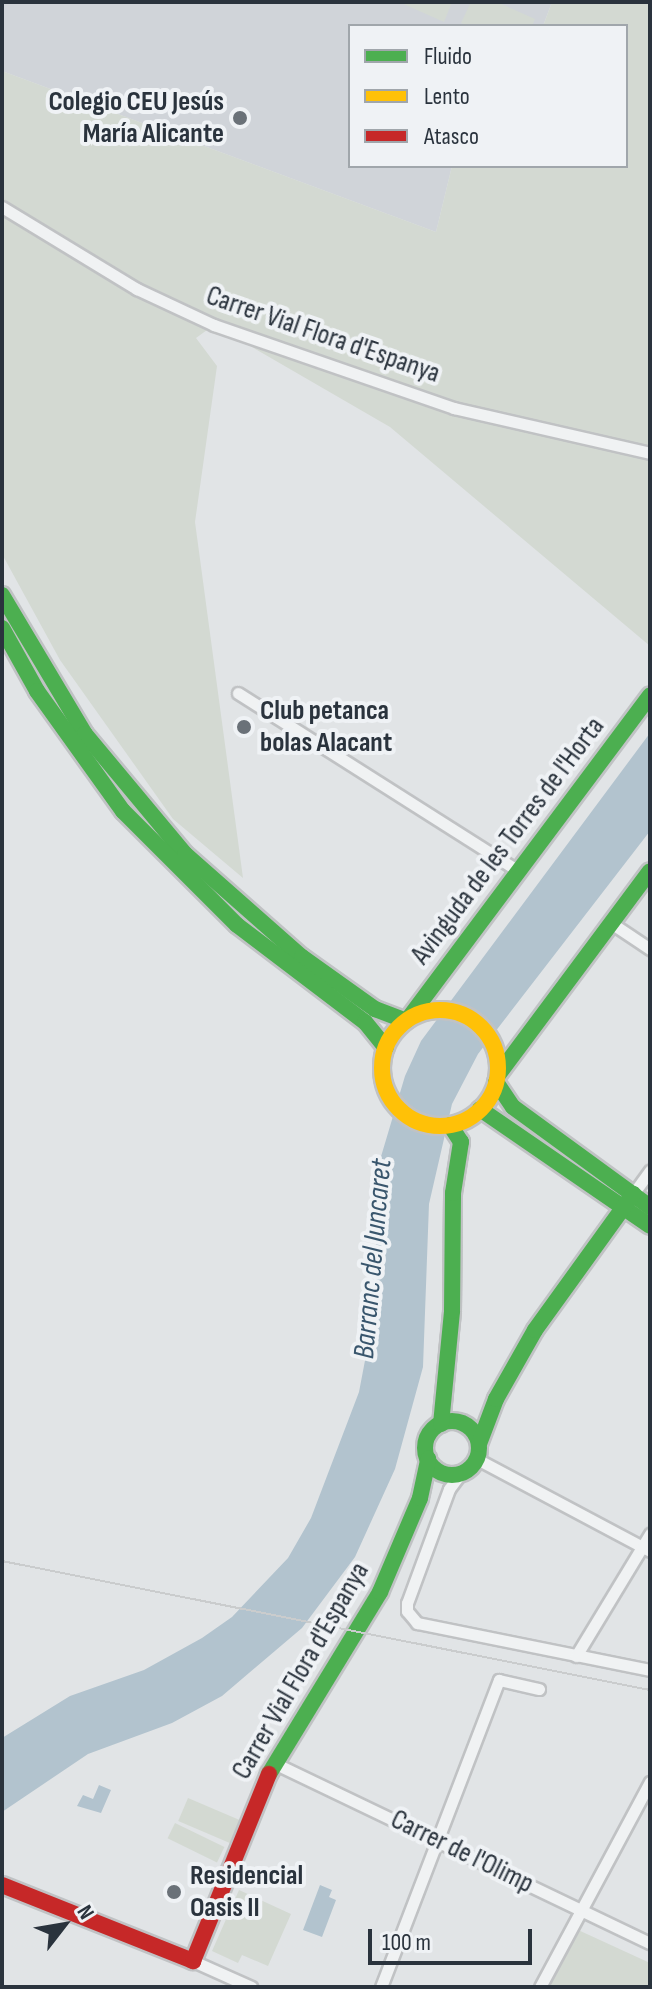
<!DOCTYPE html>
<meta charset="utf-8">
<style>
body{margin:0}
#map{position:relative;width:652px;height:1989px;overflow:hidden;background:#e1e4e6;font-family:"Sofia Sans Condensed",sans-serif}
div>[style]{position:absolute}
.built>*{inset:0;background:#d0d4d9}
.green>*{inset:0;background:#d3d9d2;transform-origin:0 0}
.water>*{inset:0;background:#b2c3ce}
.roads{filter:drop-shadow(2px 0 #c0c2c4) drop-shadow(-2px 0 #c0c2c4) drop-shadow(0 2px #c0c2c4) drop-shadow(0 -2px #c0c2c4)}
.street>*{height:11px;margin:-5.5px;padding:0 5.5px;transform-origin:5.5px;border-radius:5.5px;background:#f0f2f3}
.fast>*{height:16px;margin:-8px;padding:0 8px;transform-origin:8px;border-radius:8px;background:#4caf50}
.fast>.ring{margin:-8px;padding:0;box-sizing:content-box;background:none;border:16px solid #4caf50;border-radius:50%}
.slow>*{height:16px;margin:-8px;padding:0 8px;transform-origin:8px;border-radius:8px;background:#ffc107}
.slow>.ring{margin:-8px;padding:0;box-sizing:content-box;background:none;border:16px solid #ffc107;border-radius:50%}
.jam>*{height:16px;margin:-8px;padding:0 8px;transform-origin:8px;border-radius:8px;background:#c62828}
.tram>*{height:2px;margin:-1px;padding:0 1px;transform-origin:1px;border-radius:1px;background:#cacccd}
.dots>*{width:22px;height:22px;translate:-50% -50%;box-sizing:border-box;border:4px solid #eff2f5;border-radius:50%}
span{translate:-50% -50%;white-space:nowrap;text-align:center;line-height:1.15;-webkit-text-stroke:8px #eff2f5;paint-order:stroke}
.poi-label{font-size:28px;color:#2a333d;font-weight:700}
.right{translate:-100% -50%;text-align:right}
.left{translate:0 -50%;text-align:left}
.street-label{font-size:28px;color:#2a333d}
.water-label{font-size:30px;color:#39566d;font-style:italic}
.frame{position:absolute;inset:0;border:4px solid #2a333d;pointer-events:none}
.legend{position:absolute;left:348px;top:24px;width:280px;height:144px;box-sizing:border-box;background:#eff2f5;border:2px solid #a0a6ab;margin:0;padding:10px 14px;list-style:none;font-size:24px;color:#2a333d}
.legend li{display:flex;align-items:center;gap:16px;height:40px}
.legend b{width:40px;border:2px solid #a0a6ab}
.north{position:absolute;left:24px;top:1885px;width:80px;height:80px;-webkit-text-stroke:6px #eff2f5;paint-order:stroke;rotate:59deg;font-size:22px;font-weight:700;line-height:32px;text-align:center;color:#2a333d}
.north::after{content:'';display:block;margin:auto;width:28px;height:36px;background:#2a333d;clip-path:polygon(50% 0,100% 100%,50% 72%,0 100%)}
.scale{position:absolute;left:368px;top:1929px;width:164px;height:36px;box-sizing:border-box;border:4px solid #2a333d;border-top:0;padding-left:10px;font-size:24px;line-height:28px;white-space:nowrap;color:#2a333d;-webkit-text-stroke:6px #eff2f5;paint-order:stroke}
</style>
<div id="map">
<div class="built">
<div style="clip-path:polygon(2px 2px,552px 2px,543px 26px,350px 26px,350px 166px,452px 166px,436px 232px,2px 71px)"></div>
</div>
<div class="green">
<div style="clip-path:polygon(399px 2px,452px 2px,444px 22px)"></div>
<div style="clip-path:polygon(471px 2px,497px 2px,535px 19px,532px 26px,469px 26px,461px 23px)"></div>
<div style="clip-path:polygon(552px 2px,650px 2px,650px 646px,390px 427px,214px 325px,196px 338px,217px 366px,195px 522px,243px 878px,173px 819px,60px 660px,2px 554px,2px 71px,436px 232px,452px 166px,626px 166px,626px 26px,543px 26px)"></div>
<div style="left:188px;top:1798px;width:56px;height:25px;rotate:23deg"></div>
<div style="left:175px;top:1823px;width:55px;height:17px;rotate:26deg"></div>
<div style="clip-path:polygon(239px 1890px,291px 1914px,268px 1966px,242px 1955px,238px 1963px,212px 1951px)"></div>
<div style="clip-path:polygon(576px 1929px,650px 1963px,648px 1987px,548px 1987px)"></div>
</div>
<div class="water">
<div style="clip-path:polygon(650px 733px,650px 831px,478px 1054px,452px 1104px,429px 1204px,423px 1367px,395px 1469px,355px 1557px,302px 1628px,222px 1696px,172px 1723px,88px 1754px,2px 1812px,2px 1738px,70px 1696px,144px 1670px,202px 1638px,232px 1617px,288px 1558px,311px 1518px,359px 1392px,375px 1308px,377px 1170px,405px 1076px,421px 1041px)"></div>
<div style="clip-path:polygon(99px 1785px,111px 1790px,101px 1813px,77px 1806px,83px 1795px,93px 1799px)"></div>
<div style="clip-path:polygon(320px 1885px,332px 1890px,329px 1897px,336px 1900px,322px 1937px,303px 1930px)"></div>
</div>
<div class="roads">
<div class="street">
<div style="left:2px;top:207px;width:158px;rotate:31.3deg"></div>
<div style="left:137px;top:289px;width:85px;rotate:25.1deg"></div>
<div style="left:214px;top:325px;width:254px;rotate:19.1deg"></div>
<div style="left:454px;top:408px;width:201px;rotate:12.9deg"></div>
<div style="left:238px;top:693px;width:332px;rotate:32.4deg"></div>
<div style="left:611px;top:923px;width:47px;rotate:33.7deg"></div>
<div style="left:633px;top:1194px;width:29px;rotate:-54deg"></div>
<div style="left:477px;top:1459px;width:196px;rotate:28deg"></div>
<div style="left:461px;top:1473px;width:20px;rotate:127deg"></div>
<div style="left:449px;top:1489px;width:121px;rotate:110.2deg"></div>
<div style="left:407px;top:1603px;width:8px;rotate:90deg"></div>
<div style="left:407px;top:1611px;width:16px;rotate:50deg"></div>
<div style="left:417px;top:1623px;width:238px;rotate:11.4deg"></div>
<div style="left:576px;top:1656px;width:143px;rotate:-58.8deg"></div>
<div style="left:274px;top:1763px;width:417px;rotate:25.6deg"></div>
<div style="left:193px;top:1961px;width:64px;rotate:24.1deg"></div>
<div style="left:381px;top:1987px;width:329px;rotate:-69deg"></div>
<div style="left:499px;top:1680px;width:41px;rotate:12.7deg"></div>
<div style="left:540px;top:1987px;width:233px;rotate:-61.8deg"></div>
</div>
<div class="fast">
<div style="left:2px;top:595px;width:162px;rotate:59.2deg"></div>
<div style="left:85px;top:734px;width:156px;rotate:50.2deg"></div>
<div style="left:185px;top:854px;width:156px;rotate:41.4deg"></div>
<div style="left:302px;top:957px;width:90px;rotate:35.5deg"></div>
<div style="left:375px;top:1009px;width:33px;rotate:21deg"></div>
<div style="left:2px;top:628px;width:72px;rotate:60.9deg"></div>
<div style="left:37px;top:691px;width:148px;rotate:54.4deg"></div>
<div style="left:123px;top:811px;width:161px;rotate:45deg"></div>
<div style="left:237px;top:925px;width:161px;rotate:37.2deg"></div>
<div style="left:365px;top:1022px;width:33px;rotate:51deg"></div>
<div style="left:408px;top:1019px;width:404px;rotate:-53.2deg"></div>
<div style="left:498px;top:1075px;width:254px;rotate:-53.3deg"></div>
<div style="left:496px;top:1082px;width:30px;rotate:56deg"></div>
<div style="left:513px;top:1107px;width:170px;rotate:36.1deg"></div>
<div style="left:480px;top:1109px;width:206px;rotate:34.5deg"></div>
<div class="ring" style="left:425px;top:1421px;width:38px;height:38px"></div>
<div style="left:441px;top:1424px;width:114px;rotate:-84.4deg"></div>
<div style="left:452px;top:1311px;width:118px;rotate:-89.5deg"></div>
<div style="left:453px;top:1193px;width:52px;rotate:-81.1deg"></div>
<div style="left:461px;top:1142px;width:20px;rotate:-123deg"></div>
<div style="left:479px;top:1444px;width:48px;rotate:-69.3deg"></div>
<div style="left:496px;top:1399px;width:79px;rotate:-60.5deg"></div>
<div style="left:535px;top:1330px;width:168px;rotate:-54.2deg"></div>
<div style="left:269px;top:1774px;width:213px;rotate:-58.6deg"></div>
<div style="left:380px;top:1592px;width:102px;rotate:-66.9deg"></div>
<div style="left:420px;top:1498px;width:40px;rotate:-78deg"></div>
</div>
<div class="slow">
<div class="ring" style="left:382px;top:1010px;width:100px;height:100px"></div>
</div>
<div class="jam">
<div style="left:2px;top:1885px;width:206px;rotate:21.7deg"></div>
<div style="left:193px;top:1961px;width:202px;rotate:-67.9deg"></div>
</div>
</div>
<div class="tram">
<div style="left:2px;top:1561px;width:661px;rotate:11.26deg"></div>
</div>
<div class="dots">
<div style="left:240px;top:118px;background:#6a7178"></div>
<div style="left:244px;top:727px;background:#6a7178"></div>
<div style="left:174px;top:1892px;background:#6a7178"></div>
</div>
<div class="poi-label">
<span class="right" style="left:224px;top:118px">Colegio CEU Jesús<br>María Alicante</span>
<span class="left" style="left:260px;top:727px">Club petanca<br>bolas Alacant</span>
<span class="left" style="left:190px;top:1892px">Residencial<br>Oasis II</span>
</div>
<div class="street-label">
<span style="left:323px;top:335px;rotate:19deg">Carrer Vial Flora d'Espanya</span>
<span style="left:508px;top:841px;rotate:-53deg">Avinguda de les Torres de l'Horta</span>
<span style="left:301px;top:1671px;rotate:-60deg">Carrer Vial Flora d'Espanya</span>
<span style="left:462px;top:1852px;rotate:26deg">Carrer de l'Olimp</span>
</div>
<div class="water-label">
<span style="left:373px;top:1259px;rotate:-85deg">Barranc del Juncaret</span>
</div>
<div class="frame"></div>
<ul class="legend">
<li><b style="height:10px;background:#4caf50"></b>Fluido</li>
<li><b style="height:10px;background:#ffc107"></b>Lento</li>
<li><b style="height:10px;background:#c62828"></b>Atasco</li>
</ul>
<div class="north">N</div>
<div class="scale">100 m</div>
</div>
